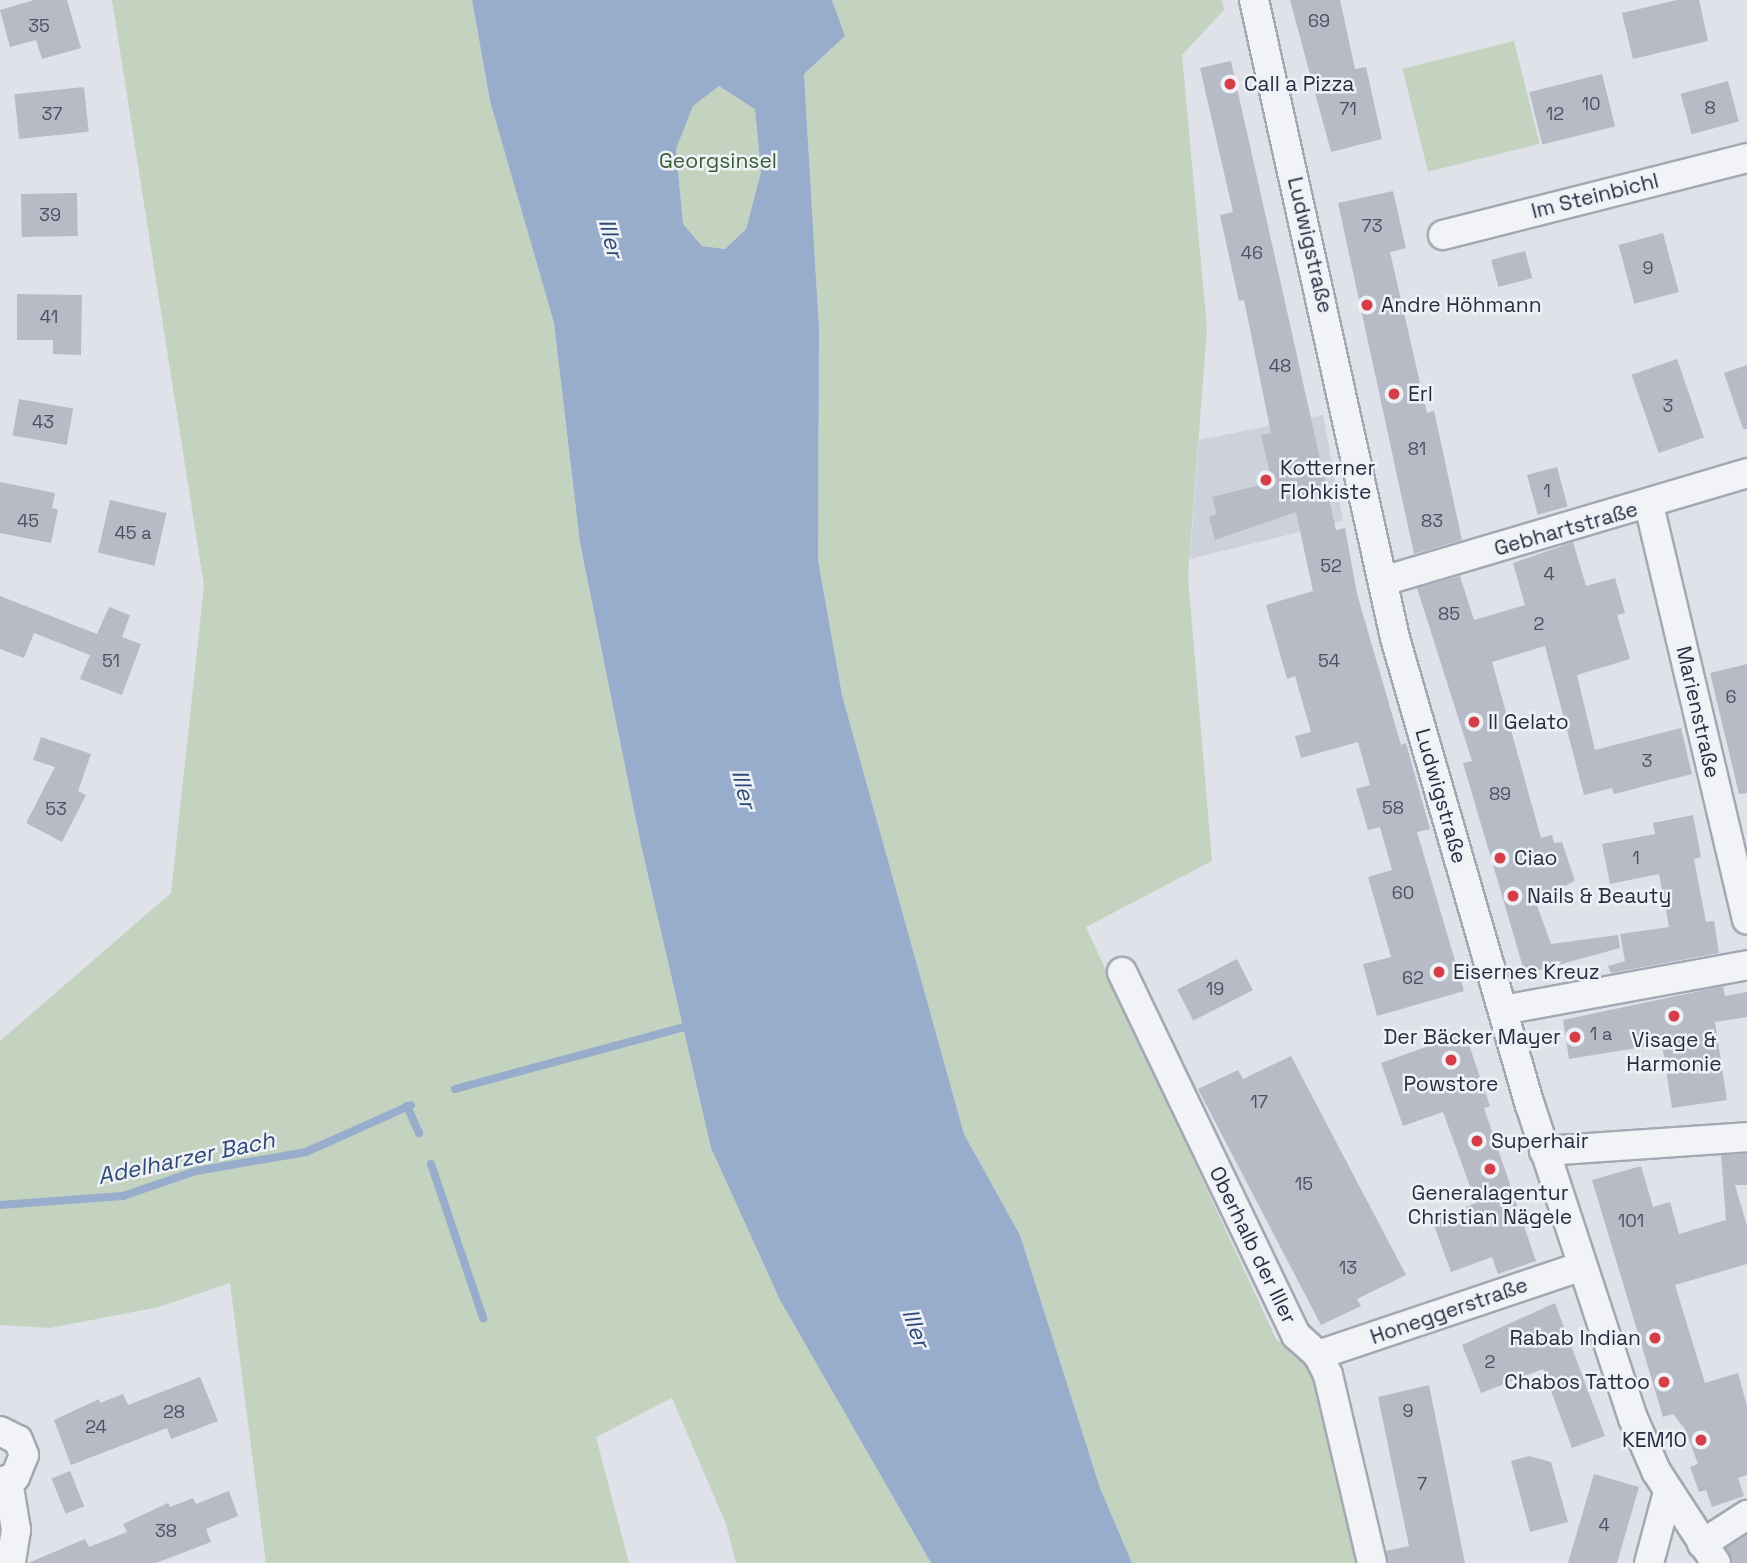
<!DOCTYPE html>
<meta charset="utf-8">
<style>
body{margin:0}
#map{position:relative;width:1747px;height:1563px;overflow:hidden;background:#dfe2e9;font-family:"Space Grotesk",sans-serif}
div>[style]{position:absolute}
.built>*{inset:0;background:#cdd1db}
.green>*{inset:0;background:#c3d3c0;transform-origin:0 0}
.water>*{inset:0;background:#98accb}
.stream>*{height:8px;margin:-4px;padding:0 4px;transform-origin:4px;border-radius:4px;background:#98accb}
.building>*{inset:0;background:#b6bbc6;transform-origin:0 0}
.roads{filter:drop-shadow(2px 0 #a4a8b3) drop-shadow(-2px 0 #a4a8b3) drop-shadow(0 2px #a4a8b3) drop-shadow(0 -2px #a4a8b3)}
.minor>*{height:28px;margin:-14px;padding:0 14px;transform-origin:14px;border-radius:14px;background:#f2f3f7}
.dots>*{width:19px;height:19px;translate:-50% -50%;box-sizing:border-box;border:4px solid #eef1f6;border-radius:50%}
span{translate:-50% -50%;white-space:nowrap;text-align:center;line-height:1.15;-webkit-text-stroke:5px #eef1f6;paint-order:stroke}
.number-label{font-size:18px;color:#4b5162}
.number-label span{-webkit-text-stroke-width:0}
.poi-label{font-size:21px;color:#272e41}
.left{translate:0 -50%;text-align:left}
.right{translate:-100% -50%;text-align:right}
.park-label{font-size:21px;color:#385d34}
.street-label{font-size:21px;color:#272e41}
.water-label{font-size:23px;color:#2f4977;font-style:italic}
</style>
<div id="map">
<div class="built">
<div style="clip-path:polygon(1323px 415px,1343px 521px,1190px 559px,1199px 440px)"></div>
</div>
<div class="green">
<div style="clip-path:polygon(112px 0,472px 0,490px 101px,554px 323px,580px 543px,641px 845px,711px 1148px,780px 1300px,931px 1563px,736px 1563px,726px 1524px,672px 1398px,596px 1437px,629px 1563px,266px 1563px,230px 1283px,159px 1307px,50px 1328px,0 1325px,0 1041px,171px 893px,204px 586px)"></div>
<div style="clip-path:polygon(832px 0,1222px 0,1224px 10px,1182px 55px,1207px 328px,1188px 577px,1212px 861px,1086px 927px,1276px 1339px,1321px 1377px,1363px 1563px,1132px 1563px,1100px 1488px,1020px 1235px,964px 1134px,842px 695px,818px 560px,819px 329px,804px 74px,845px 36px)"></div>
<div style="left:1514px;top:41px;width:106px;height:115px;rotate:76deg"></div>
<div style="clip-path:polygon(719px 86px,755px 108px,761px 172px,746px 229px,725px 249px,702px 246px,683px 224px,676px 149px,693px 106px)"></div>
</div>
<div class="water">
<div style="clip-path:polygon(evenodd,472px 0,832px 0,845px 36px,804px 74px,819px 329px,818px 560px,842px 695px,964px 1134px,1020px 1235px,1100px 1488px,1132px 1563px,931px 1563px,780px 1300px,711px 1148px,641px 845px,580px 543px,554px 323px,490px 101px,472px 0,719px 86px,755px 109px,761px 172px,746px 229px,725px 249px,702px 246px,683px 224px,676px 149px,693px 106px,719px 86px)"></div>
</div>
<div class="stream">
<div style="left:455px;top:1089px;width:245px;rotate:-15.1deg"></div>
<div style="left:407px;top:1106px;width:30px;rotate:66deg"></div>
<div style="left:431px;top:1164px;width:163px;rotate:71.3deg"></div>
<div style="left:0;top:1205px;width:123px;rotate:-4.2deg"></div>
<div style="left:123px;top:1196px;width:77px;rotate:-18.9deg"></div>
<div style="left:196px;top:1171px;width:112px;rotate:-9.8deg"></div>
<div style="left:306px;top:1152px;width:115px;rotate:-24.1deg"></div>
</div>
<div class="building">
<div style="clip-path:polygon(34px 0,67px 0,81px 48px,42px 59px,36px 40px,10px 47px,0 10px)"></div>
<div style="clip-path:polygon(1290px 0,1340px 0,1355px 69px,1366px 67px,1382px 139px,1331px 152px)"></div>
<div style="clip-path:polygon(1677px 0,1699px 0,1708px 41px,1633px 59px,1622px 13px)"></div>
<div style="clip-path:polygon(1231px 61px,1336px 530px,1345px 528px,1357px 594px,1401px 745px,1406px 743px,1430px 829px,1417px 832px,1464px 991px,1377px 1016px,1363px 964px,1391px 957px,1368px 877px,1392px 870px,1380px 827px,1368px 830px,1356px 789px,1370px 785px,1358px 742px,1301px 758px,1295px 736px,1311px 732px,1295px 676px,1287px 679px,1266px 605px,1313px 591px,1296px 512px,1215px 540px,1209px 517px,1217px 514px,1212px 497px,1272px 482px,1261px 435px,1271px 433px,1244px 300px,1239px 301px,1220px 215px,1233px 212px,1200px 68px)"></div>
<div style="left:1602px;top:74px;width:54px;height:75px;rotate:76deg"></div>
<div style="left:1728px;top:81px;width:42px;height:49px;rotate:75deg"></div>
<div style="left:84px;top:87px;width:45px;height:70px;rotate:84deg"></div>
<div style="clip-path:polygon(1393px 191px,1406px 248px,1390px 252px,1427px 413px,1434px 411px,1462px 540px,1414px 554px,1338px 203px)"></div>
<div style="left:77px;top:193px;width:43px;height:56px;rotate:89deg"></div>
<div style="left:1663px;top:233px;width:61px;height:46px;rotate:75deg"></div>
<div style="left:1525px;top:251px;width:28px;height:35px;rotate:75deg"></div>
<div style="clip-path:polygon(17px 294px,82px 295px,81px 355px,53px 354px,53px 340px,17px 340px)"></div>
<div style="left:1677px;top:359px;width:83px;height:48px;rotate:71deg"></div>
<div style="clip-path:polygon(1747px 365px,1747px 429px,1743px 429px,1724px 373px)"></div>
<div style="left:19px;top:399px;width:55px;height:37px;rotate:10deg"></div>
<div style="left:1557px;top:467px;width:41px;height:31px;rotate:75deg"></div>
<div style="clip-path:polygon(0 482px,55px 493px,52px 508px,58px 510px,51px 543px,0 533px)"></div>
<div style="left:110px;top:500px;width:58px;height:54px;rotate:13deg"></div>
<div style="clip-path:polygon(1573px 542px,1586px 586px,1615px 578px,1625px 613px,1617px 615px,1630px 659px,1577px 675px,1595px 750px,1681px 728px,1692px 774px,1614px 794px,1612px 788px,1584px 795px,1545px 646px,1492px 662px,1541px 838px,1552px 835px,1554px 843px,1562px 842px,1575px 881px,1535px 900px,1551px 944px,1618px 935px,1620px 948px,1525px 974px,1463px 763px,1472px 761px,1417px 588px,1460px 576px,1474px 620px,1525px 605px,1513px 563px)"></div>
<div style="clip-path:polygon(0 596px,97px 634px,109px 607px,130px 615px,122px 637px,141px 644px,122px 695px,80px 679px,90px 655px,34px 633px,24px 658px,0 649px)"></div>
<div style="clip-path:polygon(1747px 664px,1747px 793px,1739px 794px,1710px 673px)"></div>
<div style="clip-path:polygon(41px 737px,91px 754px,78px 791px,86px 795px,62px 842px,26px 823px,55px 767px,33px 760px)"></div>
<div style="clip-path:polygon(1693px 815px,1701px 857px,1694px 859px,1706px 922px,1714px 921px,1719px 953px,1611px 973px,1608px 966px,1625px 961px,1620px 934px,1669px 927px,1659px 874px,1610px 884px,1602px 844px,1655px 834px,1653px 823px)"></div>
<div style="left:1237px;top:959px;width:35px;height:67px;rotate:63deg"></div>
<div style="clip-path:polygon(1723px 986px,1725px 996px,1747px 992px,1747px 1017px,1715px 1022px,1727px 1100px,1672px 1108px,1662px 1044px,1569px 1059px,1563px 1020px)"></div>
<div style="clip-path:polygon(1465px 1033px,1490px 1106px,1484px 1108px,1536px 1261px,1498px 1274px,1492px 1257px,1451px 1272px,1432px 1220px,1476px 1203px,1443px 1112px,1403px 1126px,1381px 1063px)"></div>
<div style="clip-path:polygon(1291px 1056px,1406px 1275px,1357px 1299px,1361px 1306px,1321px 1325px,1198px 1089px,1238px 1070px,1243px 1079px)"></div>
<div style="clip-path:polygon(1747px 1154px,1747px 1185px,1735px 1185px,1747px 1226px,1747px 1264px,1675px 1285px,1705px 1383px,1738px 1373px,1747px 1406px,1747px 1475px,1738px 1478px,1744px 1496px,1712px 1507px,1706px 1490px,1699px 1492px,1690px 1467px,1698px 1464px,1685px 1429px,1673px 1414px,1663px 1417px,1592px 1180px,1641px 1166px,1653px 1207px,1670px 1202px,1679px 1234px,1726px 1220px,1721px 1155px)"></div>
<div style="clip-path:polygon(1555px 1303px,1605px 1436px,1572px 1448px,1543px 1369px,1481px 1393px,1462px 1345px)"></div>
<div style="clip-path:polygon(200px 1377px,218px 1421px,171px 1439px,167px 1428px,71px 1465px,54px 1420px,99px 1399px,100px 1403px,123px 1394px,128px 1405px)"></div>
<div style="clip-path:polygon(1429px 1385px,1465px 1563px,1388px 1563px,1386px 1551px,1409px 1546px,1378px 1397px)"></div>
<div style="clip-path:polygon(1529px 1456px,1551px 1462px,1568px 1522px,1530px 1532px,1511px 1461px)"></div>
<div style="left:70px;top:1471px;width:38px;height:20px;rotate:68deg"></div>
<div style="clip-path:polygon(1594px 1474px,1639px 1487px,1617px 1563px,1568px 1563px)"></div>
<div style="clip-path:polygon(229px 1491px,238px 1516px,206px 1529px,211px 1542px,156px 1563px,28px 1563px,85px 1539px,89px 1547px,127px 1532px,123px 1524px,168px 1503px,170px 1507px,193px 1498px,196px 1504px)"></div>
<div style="clip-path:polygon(1747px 1535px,1747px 1563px,1732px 1563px,1726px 1548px)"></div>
</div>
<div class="roads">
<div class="minor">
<div style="left:1254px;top:0;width:653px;rotate:77.54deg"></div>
<div style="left:1395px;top:638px;width:486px;rotate:73.9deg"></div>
<div style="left:1530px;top:1105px;width:330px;rotate:71.8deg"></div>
<div style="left:1633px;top:1418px;width:58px;rotate:66.5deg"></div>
<div style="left:1656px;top:1471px;width:110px;rotate:56.9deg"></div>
<div style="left:1443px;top:235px;width:314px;rotate:-14.2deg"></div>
<div style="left:1649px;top:505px;width:426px;rotate:76.7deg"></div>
<div style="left:1383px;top:581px;width:380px;rotate:-16.5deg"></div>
<div style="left:1122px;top:972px;width:403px;rotate:64.4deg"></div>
<div style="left:1296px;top:1335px;width:30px;rotate:42deg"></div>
<div style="left:1318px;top:1355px;width:22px;rotate:63deg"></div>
<div style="left:1328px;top:1375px;width:193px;rotate:76.8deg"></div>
<div style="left:1503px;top:1010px;width:248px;rotate:-10.4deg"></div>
<div style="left:1544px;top:1151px;width:203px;rotate:-3.9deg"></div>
<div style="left:1318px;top:1355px;width:276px;rotate:-18.6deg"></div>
<div style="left:0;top:1431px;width:20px;rotate:27deg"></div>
<div style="left:18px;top:1440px;width:16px;rotate:68deg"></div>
<div style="left:24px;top:1455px;width:24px;rotate:112deg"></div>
<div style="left:15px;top:1477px;width:16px;rotate:162deg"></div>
<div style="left:8px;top:1481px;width:50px;rotate:80.7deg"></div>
<div style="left:16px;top:1530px;width:33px;rotate:99deg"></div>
<div style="left:1702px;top:1544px;width:54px;rotate:-32.8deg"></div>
<div style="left:1649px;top:1563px;width:73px;rotate:-75deg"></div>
</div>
</div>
<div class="dots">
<div style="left:1230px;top:84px;background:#d53d47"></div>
<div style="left:1367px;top:305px;background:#d53d47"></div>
<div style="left:1394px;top:394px;background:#d53d47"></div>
<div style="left:1266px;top:480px;background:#d53d47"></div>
<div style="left:1474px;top:722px;background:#d53d47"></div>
<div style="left:1500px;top:858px;background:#d53d47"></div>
<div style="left:1513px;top:896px;background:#d53d47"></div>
<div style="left:1439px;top:972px;background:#d53d47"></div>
<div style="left:1674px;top:1016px;background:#d53d47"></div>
<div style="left:1575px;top:1037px;background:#d53d47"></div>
<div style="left:1451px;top:1060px;background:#d53d47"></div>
<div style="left:1477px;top:1141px;background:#d53d47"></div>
<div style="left:1490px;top:1169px;background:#d53d47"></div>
<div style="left:1655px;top:1338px;background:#d53d47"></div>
<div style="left:1664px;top:1382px;background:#d53d47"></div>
<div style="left:1701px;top:1440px;background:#d53d47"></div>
</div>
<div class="number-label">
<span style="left:1319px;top:21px">69</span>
<span style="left:39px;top:26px">35</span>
<span style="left:1591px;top:104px">10</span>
<span style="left:1710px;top:108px">8</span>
<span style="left:1348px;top:109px">71</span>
<span style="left:52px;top:114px">37</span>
<span style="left:1555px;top:114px">12</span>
<span style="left:50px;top:215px">39</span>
<span style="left:1372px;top:226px">73</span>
<span style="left:1252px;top:253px">46</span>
<span style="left:1648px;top:268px">9</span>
<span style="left:49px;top:317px">41</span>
<span style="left:1280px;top:366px">48</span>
<span style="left:1668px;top:406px">3</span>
<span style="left:43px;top:422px">43</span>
<span style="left:1417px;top:449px">81</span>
<span style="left:1547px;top:491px">1</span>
<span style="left:28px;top:521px">45</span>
<span style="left:1432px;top:521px">83</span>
<span style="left:133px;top:533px">45 a</span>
<span style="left:1331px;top:566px">52</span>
<span style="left:1549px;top:574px">4</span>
<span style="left:1449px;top:614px">85</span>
<span style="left:1539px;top:624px">2</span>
<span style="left:111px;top:661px">51</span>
<span style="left:1329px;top:661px">54</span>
<span style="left:1731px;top:697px">6</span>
<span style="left:1647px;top:761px">3</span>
<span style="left:1500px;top:794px">89</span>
<span style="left:1393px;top:808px">58</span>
<span style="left:56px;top:809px">53</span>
<span style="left:1636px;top:858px">1</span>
<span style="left:1403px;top:893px">60</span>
<span style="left:1413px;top:978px">62</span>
<span style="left:1215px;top:989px">19</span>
<span style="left:1601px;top:1034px">1 a</span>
<span style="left:1259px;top:1102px">17</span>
<span style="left:1304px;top:1184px">15</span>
<span style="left:1631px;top:1221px">101</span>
<span style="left:1348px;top:1268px">13</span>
<span style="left:1490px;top:1362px">2</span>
<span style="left:1408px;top:1411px">9</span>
<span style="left:174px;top:1412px">28</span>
<span style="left:96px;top:1427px">24</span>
<span style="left:1422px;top:1484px">7</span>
<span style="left:1604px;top:1525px">4</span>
<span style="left:166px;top:1531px">38</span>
</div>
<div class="poi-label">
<span class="left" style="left:1244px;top:84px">Call a Pizza</span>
<span class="left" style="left:1381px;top:305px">Andre Höhmann</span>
<span class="left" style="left:1408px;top:394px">Erl</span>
<span class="left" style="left:1280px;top:480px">Kotterner<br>Flohkiste</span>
<span class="left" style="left:1488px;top:722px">Il Gelato</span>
<span class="left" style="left:1514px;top:858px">Ciao</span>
<span class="left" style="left:1527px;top:896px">Nails &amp; Beauty</span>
<span class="left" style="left:1453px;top:972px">Eisernes Kreuz</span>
<span class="right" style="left:1561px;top:1037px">Der Bäcker Mayer</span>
<span style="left:1674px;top:1052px">Visage &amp;<br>Harmonie</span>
<span style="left:1451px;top:1084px">Powstore</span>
<span class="left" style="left:1491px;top:1141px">Superhair</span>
<span style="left:1490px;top:1205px">Generalagentur<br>Christian Nägele</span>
<span class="right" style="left:1641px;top:1338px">Rabab Indian</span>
<span class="right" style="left:1650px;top:1382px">Chabos Tattoo</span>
<span class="right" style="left:1687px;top:1440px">KEM10</span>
</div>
<div class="park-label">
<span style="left:718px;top:161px">Georgsinsel</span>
</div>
<div class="street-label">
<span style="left:1595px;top:196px;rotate:-14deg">Im Steinbichl</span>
<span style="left:1310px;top:245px;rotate:77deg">Ludwigstraße</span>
<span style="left:1566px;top:529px;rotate:-16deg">Gebhartstraße</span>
<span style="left:1698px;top:712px;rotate:77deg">Marienstraße</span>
<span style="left:1441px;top:796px;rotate:74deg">Ludwigstraße</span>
<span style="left:1253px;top:1245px;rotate:64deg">Oberhalb der Iller</span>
<span style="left:1449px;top:1311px;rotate:-19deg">Honeggerstraße</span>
</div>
<div class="water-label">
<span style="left:611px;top:238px;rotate:76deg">Iller</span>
<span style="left:744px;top:789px;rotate:76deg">Iller</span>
<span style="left:186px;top:1158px;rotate:-12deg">Adelharzer Bach</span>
<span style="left:916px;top:1328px;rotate:70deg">Iller</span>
</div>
</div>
